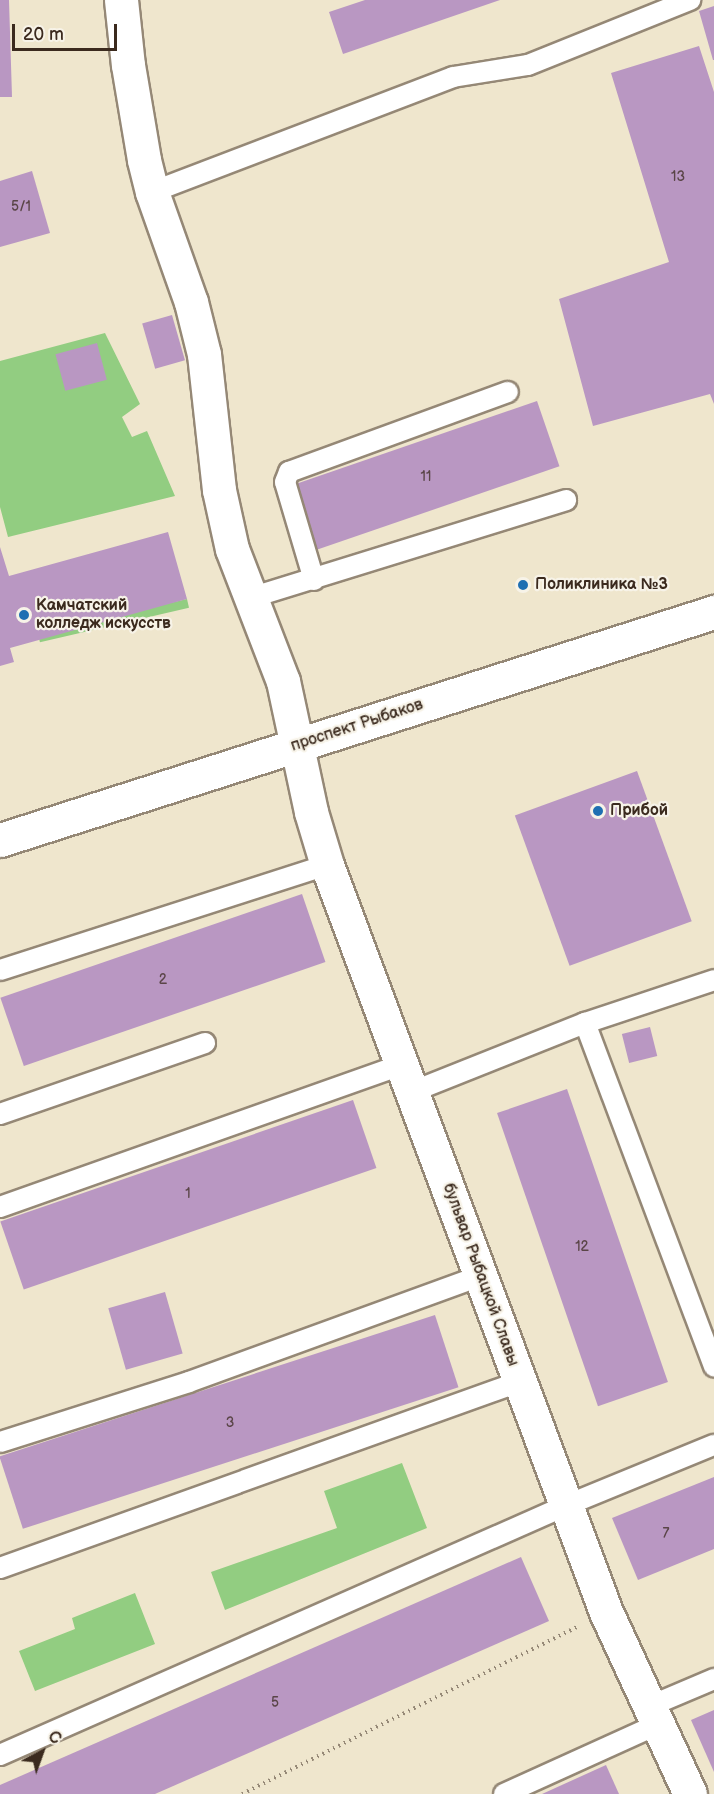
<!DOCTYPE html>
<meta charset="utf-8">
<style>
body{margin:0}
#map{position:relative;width:714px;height:1794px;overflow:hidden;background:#efe6cd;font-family:"Balsamiq Sans",sans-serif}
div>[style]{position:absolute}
.green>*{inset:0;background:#92cd81;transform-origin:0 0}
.building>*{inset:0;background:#b997c2;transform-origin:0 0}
.path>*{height:4px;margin-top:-2px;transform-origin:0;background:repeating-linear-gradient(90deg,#958876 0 1.5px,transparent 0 6px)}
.roads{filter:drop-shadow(2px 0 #958876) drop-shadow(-2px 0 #958876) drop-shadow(0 2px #958876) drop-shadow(0 -2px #958876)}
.lane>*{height:20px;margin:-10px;padding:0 10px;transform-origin:10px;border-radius:10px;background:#fff}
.street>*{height:33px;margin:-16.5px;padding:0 16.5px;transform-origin:16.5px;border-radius:16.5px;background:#fff}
.secondary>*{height:33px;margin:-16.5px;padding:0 16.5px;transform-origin:16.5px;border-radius:16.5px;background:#fff}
.dots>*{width:16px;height:16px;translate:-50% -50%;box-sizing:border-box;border:3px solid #f7f3e8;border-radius:50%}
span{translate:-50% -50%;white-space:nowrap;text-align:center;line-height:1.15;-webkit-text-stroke:4.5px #f7f3e8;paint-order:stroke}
.number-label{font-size:14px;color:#5a4547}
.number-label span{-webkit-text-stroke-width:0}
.poi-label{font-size:16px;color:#3b2a1e;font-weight:700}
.left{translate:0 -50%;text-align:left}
.street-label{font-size:16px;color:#3b2a1e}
.north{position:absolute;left:12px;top:1722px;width:60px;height:60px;-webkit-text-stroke:4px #f7f3e8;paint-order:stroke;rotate:41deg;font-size:16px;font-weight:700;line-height:24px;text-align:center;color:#3b2a1e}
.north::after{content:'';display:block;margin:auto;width:21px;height:27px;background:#3b2a1e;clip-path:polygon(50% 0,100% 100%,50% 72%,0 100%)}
.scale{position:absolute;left:12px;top:24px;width:105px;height:27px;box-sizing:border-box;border:3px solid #3b2a1e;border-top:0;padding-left:8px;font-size:18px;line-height:21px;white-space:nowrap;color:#3b2a1e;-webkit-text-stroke:4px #f7f3e8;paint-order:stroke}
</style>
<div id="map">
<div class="green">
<div style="clip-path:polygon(105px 333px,140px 404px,122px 417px,132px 437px,147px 431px,175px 496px,8px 537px,0 507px,0 361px)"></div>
<div style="left:187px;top:599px;width:9px;height:153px;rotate:77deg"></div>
<div style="clip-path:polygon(402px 1463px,427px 1528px,225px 1610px,211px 1572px,337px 1528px,324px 1491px)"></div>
<div style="clip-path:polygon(135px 1593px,155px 1644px,35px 1691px,19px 1651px,75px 1629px,72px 1618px)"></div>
</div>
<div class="building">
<div style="clip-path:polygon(0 0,9px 0,12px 97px,0 97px)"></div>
<div style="clip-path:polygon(365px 0,500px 0,343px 54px,329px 12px)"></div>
<div style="clip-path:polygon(714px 6px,714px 60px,713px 60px,699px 11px)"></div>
<div style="clip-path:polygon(699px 46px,714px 92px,714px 404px,710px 394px,593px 426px,559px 299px,669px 262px,611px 73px)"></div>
<div style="clip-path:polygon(32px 171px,50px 233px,0 247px,0 181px)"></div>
<div style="left:172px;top:315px;width:47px;height:31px;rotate:74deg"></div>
<div style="left:97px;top:343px;width:38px;height:43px;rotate:75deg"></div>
<div style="left:537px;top:401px;width:69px;height:259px;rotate:71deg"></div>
<div style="clip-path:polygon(168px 532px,187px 599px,10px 648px,14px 662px,0 666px,0 547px,9px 576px)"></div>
<div style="left:637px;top:771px;width:160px;height:130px;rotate:70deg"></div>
<div style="left:302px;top:894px;width:72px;height:319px;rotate:71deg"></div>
<div style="left:650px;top:1027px;width:30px;height:29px;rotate:76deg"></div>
<div style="left:567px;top:1089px;width:310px;height:74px;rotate:71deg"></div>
<div style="left:353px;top:1100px;width:72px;height:373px;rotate:71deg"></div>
<div style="left:165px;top:1292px;width:64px;height:59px;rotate:74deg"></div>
<div style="left:435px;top:1315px;width:76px;height:458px;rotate:72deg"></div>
<div style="clip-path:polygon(714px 1477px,714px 1549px,638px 1580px,612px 1518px)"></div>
<div style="clip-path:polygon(521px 1557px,549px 1621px,155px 1794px,0 1794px,0 1785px)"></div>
<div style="clip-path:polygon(714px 1710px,714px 1772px,691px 1720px)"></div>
<div style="clip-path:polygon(606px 1765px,619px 1794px,542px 1794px)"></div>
</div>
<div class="path">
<div style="left:242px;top:1794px;width:374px;rotate:-26.5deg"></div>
</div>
<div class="roads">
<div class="lane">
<div style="left:152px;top:192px;width:322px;rotate:-20.9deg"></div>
<div style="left:453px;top:77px;width:76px;rotate:-9.1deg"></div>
<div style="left:528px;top:65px;width:175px;rotate:-21.9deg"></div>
<div style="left:314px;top:580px;width:102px;rotate:-106.5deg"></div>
<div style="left:285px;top:482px;width:11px;rotate:-68deg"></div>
<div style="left:289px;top:472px;width:233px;rotate:-20.1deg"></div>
<div style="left:250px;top:598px;width:331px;rotate:-17.2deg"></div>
<div style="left:0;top:970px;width:343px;rotate:-17.8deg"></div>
<div style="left:585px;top:1023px;width:367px;rotate:69.4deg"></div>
<div style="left:414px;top:1091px;width:184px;rotate:-21.7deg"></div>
<div style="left:585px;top:1023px;width:136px;rotate:-18.4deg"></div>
<div style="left:0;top:1114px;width:217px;rotate:-19.1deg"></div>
<div style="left:0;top:1207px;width:426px;rotate:-19.5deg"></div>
<div style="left:0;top:1442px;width:198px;rotate:-17.6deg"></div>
<div style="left:189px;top:1382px;width:311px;rotate:-20deg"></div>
<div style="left:0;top:1568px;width:551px;rotate:-19.72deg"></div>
<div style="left:648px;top:1707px;width:72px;rotate:-23deg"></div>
<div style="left:0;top:1755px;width:617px;rotate:-23.78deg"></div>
<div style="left:565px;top:1506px;width:161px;rotate:-22.3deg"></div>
<div style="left:504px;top:1794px;width:169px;rotate:-24.4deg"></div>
</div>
<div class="street">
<div style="left:121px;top:0;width:65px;rotate:83.9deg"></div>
<div style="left:128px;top:65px;width:96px;rotate:80.4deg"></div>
<div style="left:144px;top:160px;width:33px;rotate:76deg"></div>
<div style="left:152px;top:192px;width:117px;rotate:70.5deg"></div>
<div style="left:191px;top:302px;width:54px;rotate:76deg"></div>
<div style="left:204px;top:354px;width:137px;rotate:83.7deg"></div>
<div style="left:219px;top:490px;width:60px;rotate:77.6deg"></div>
<div style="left:232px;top:549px;width:142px;rotate:68.9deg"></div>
<div style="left:283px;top:681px;width:134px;rotate:77.9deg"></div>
<div style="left:311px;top:812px;width:55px;rotate:73.2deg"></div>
<div style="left:327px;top:865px;width:797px;rotate:69.52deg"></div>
<div style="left:606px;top:1612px;width:200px;rotate:65.2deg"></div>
</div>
<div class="secondary">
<div style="left:0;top:840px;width:750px;rotate:-17.71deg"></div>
</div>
</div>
<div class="dots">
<div style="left:523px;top:585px;background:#1f6fb2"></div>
<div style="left:24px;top:615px;background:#1f6fb2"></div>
<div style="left:598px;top:811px;background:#1f6fb2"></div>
</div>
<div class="number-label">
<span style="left:678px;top:177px">13</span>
<span style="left:21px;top:207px">5/1</span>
<span style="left:426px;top:477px">11</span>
<span style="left:163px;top:980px">2</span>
<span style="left:188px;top:1194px">1</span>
<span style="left:582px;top:1247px">12</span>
<span style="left:230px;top:1423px">3</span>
<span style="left:666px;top:1534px">7</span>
<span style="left:275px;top:1703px">5</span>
</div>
<div class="poi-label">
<span class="left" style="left:535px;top:585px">Поликлиника №3</span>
<span class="left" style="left:36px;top:615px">Камчатский<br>колледж искусств</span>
<span class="left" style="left:610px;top:811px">Прибой</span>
</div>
<div class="street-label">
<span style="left:357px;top:726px;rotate:-18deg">проспект Рыбаков</span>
<span style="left:480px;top:1275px;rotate:70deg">бульвар Рыбацкой Славы</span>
</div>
<div class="north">С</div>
<div class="scale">20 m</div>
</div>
